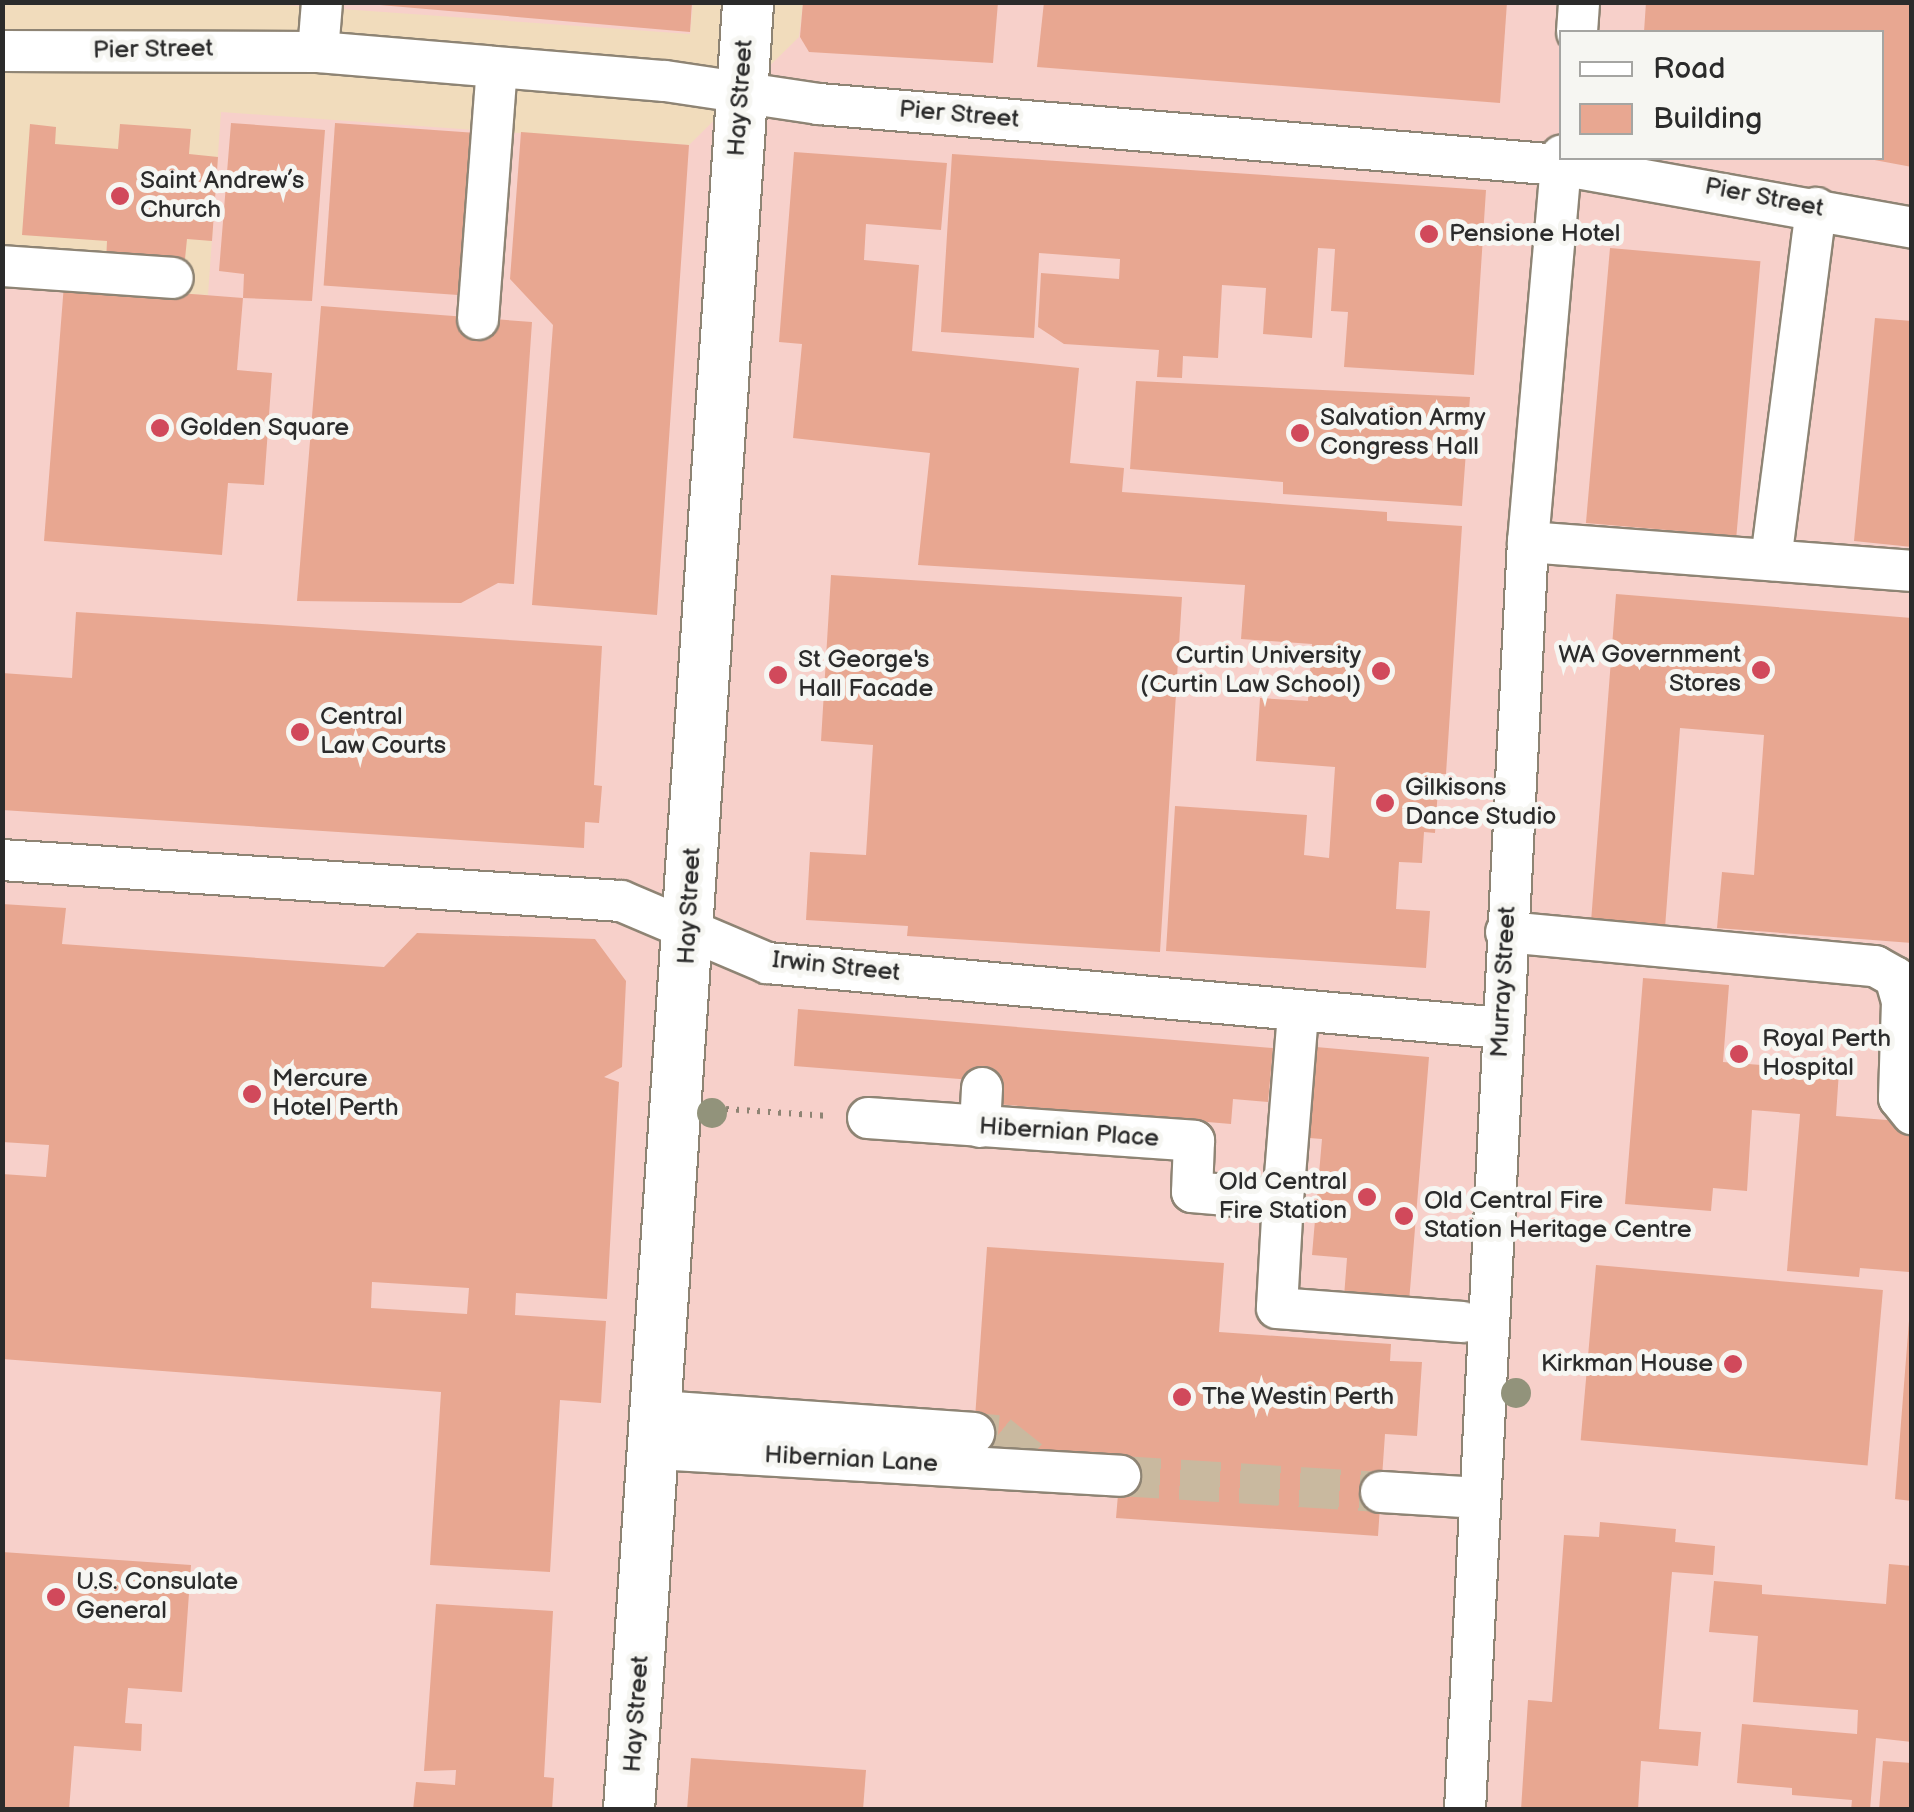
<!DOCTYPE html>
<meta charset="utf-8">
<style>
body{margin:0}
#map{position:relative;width:1914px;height:1812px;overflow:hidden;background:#f1dcbc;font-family:"Balsamiq Sans",sans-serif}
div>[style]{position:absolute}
.built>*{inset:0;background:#f7d0ca}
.building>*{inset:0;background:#e8a791;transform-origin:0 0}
.minor-tunnel>*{height:40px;margin-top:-20px;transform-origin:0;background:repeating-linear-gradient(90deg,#c9b99f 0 40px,transparent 0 60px)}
.path>*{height:6px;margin-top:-3px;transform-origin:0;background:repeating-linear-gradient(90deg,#8e8474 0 2.5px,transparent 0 10.5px)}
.roads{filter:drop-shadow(2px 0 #8e8474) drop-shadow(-2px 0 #8e8474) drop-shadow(0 2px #8e8474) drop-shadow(0 -2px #8e8474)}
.minor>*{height:40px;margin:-20px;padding:0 20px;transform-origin:20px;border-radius:20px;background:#fff}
.major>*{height:50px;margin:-25px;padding:0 25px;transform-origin:25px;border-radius:25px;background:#fff}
.trees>*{width:30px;height:30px;margin:-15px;border-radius:50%;background:#92937b}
.dots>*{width:28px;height:28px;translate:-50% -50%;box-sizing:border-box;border:5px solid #f6f6f2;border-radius:50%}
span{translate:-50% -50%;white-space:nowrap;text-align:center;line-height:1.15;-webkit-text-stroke:10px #f6f6f2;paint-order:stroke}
.street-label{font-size:25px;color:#2b2b2b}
.poi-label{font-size:25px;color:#2b2b2b}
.left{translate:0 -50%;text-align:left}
.right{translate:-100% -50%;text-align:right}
.frame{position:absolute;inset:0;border:5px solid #2b2b2b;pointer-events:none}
.legend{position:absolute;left:1559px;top:30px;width:325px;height:130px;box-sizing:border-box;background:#f6f6f2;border:2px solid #a5a5a2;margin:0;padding:12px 18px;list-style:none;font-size:30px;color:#2b2b2b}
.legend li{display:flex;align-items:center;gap:20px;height:50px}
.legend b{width:50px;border:2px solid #a5a5a2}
</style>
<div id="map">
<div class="built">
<div style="clip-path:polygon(257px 3px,693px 3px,690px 34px)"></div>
<div style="clip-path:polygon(evenodd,803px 3px,1911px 3px,1911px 1809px,3px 1809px,2px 283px,208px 295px,221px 112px,689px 145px,799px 37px,803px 3px,1562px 32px,1882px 32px,1882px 158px,1562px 158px,1562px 32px)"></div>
</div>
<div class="building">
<div style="clip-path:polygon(345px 2px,692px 2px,690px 32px)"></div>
<div style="clip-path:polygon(803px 2px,998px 2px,993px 63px,809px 52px,800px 37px)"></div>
<div style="clip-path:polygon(1044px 2px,1507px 2px,1500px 103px,1037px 67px)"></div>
<div style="clip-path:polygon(1646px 2px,1912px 2px,1912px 167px,1869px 159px,1882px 158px,1882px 32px,1644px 32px)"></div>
<div style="clip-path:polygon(231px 123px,325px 130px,312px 301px,243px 298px,244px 274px,219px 271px)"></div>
<div style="left:335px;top:123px;width:142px;height:163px;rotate:4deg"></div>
<div style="clip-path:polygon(30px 124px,56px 127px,55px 144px,118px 149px,120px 124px,191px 129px,189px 154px,218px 157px,212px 241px,187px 239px,184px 269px,106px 263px,107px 241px,22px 235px)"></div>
<div style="clip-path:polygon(521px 132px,689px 145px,657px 615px,532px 605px,553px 325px,510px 279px)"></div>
<div style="clip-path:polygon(794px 152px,947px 163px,941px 230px,866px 224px,864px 260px,919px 265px,912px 351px,1079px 368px,1070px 463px,1124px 468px,1122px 492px,1387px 512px,1387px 521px,1462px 526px,1446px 774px,1439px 774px,1435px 833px,1424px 832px,1422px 863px,1399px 862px,1396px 909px,1430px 911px,1426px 968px,1166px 951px,1175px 806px,1307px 815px,1304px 855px,1329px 858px,1335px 767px,1256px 761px,1260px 698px,1308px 701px,1312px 644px,1241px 639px,1245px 585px,918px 565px,930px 453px,793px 438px,802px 344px,779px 342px)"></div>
<div style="clip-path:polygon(952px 154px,1486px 190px,1474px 375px,1344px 367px,1348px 312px,1331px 311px,1335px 249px,1318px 248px,1312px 338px,1263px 334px,1266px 288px,1222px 285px,1218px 358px,1183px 356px,1182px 378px,1157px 377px,1159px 350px,1064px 344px,1038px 327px,1041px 273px,1119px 279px,1120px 259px,1039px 253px,1034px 338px,941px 332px)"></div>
<div style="left:1610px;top:248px;width:151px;height:276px;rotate:5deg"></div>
<div style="clip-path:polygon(64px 284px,243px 298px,237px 370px,272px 373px,264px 485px,228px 483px,222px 555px,44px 541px)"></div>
<div style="clip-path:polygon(321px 306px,532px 322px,514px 584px,498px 583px,461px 603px,297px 601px)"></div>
<div style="clip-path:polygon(1875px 318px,1912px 321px,1912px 547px,1854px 541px)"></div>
<div style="clip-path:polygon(1136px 381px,1470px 397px,1462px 506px,1283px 494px,1283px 482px,1130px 469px)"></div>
<div style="clip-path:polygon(831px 575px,1182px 597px,1160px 952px,907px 936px,908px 926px,806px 920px,810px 852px,866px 855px,873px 745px,821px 741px)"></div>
<div style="clip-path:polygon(1616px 594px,1912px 618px,1912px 943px,1717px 928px,1722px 872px,1754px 875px,1764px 735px,1680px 728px,1665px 928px,1591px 922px)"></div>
<div style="clip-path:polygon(76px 612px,602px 646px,594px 785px,602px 786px,599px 823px,585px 822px,584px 848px,2px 810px,2px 673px,72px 678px)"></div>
<div style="clip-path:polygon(evenodd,2px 904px,66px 908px,62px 944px,384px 967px,417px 933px,595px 939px,626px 981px,622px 1067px,604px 1077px,619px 1082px,607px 1299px,516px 1293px,515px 1315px,606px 1321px,601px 1403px,560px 1400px,550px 1572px,430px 1565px,441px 1392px,2px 1359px,2px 1174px,46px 1177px,49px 1145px,2px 1142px,2px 904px,372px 1282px,469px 1288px,467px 1314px,371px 1308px,372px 1282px)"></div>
<div style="clip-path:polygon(1643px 978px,1729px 985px,1723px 1062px,1839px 1071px,1836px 1116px,1912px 1122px,1909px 1272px,1860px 1268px,1859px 1277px,1787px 1271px,1800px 1114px,1752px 1110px,1747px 1191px,1713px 1188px,1711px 1211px,1625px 1204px)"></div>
<div style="clip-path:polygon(798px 1009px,1273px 1048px,1268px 1102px,1233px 1099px,1231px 1124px,996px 1104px,998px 1082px,794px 1066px)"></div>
<div style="clip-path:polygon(1316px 1047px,1429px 1057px,1409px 1302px,1344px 1297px,1347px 1258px,1312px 1255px,1322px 1139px,1309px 1138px)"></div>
<div style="clip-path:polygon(987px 1247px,1224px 1263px,1219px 1332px,1391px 1344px,1390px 1361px,1422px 1362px,1417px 1436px,1385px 1434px,1378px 1536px,1116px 1518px,1120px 1471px,972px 1461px)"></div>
<div style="left:1596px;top:1265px;width:288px;height:176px;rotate:5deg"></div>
<div style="clip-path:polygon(1909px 1321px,1912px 1321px,1912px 1501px,1895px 1499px)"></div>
<div style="clip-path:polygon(1600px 1522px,1676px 1529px,1675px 1542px,1715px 1546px,1713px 1575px,1672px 1572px,1659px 1729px,1701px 1732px,1698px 1766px,1641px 1761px,1638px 1810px,1521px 1810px,1528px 1700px,1552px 1702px,1564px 1535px,1599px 1537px)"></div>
<div style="clip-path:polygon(2px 1552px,191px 1565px,182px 1692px,128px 1688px,125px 1723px,142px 1724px,141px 1751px,74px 1746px,69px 1810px,2px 1810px)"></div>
<div style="clip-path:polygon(1889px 1564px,1912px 1566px,1912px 1742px,1876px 1738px,1870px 1810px,1851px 1810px,1852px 1800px,1792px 1795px,1792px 1788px,1737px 1783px,1742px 1724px,1857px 1734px,1858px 1710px,1753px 1702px,1758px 1636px,1709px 1632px,1714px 1581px,1762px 1585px,1762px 1594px,1886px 1604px)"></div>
<div style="clip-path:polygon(436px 1604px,553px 1611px,544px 1777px,554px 1778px,552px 1810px,413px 1810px,416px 1782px,455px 1785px,456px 1770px,424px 1771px)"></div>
<div style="clip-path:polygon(691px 1758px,866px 1770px,863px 1810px,687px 1810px)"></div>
<div style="clip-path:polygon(1883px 1761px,1912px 1763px,1912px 1810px,1879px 1810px)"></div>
</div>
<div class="minor-tunnel">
<div style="left:974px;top:1433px;width:24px;rotate:5deg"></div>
<div style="left:998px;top:1435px;width:50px;rotate:38.5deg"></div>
<div style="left:1120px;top:1476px;width:261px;rotate:3.5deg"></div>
</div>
<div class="path">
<div style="left:726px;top:1109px;width:103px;rotate:3.9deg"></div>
</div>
<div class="roads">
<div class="minor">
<div style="left:1577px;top:32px;width:30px;rotate:-86deg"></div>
<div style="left:2px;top:51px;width:316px;rotate:0.2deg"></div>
<div style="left:318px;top:52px;width:348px;rotate:4.8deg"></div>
<div style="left:665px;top:81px;width:156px;rotate:8.5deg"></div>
<div style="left:819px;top:104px;width:744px;rotate:4.71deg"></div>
<div style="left:1560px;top:165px;width:358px;rotate:10.1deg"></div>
<div style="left:318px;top:52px;width:50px;rotate:-85.4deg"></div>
<div style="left:2px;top:266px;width:171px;rotate:4deg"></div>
<div style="left:478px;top:319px;width:252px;rotate:-85.7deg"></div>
<div style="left:1528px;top:542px;width:385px;rotate:4.3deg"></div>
<div style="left:1771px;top:560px;width:355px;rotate:-82.7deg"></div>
<div style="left:2px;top:860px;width:620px;rotate:3.79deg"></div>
<div style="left:621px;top:901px;width:159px;rotate:23deg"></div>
<div style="left:767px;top:963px;width:737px;rotate:5.06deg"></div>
<div style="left:1506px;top:932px;width:371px;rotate:5.3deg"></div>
<div style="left:1875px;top:966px;width:23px;rotate:29deg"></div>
<div style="left:1895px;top:977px;width:26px;rotate:74deg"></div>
<div style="left:1902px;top:1002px;width:96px;rotate:91.8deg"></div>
<div style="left:1899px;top:1098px;width:21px;rotate:51deg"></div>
<div style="left:868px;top:1118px;width:327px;rotate:4deg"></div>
<div style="left:1194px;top:1141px;width:51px;rotate:92.2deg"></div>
<div style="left:1192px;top:1192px;width:91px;rotate:5deg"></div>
<div style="left:1283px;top:1200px;width:108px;rotate:93.2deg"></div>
<div style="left:1277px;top:1308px;width:186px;rotate:4.3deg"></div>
<div style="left:980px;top:1127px;width:39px;rotate:-87deg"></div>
<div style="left:1283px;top:1200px;width:189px;rotate:-85.4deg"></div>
<div style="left:659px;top:1411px;width:316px;rotate:4deg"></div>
<div style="left:656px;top:1449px;width:465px;rotate:3.3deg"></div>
<div style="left:1381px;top:1492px;width:99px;rotate:3.5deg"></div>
<div style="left:1465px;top:1810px;width:1270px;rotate:-87.16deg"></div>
<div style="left:1528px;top:542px;width:388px;rotate:-85deg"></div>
</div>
<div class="major">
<div style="left:629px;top:1810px;width:1812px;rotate:-86.23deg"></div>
</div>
</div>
<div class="trees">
<div style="left:712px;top:1113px"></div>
<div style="left:1516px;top:1393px"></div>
</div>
<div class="dots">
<div style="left:120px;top:196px;background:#d1495b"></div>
<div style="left:1429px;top:234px;background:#d1495b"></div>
<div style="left:160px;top:428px;background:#d1495b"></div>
<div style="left:1300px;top:433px;background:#d1495b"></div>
<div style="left:1761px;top:670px;background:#d1495b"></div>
<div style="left:1381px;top:671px;background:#d1495b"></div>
<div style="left:778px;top:675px;background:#d1495b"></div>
<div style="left:300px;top:732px;background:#d1495b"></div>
<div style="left:1385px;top:803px;background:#d1495b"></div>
<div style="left:1739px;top:1054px;background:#d1495b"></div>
<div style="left:252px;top:1094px;background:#d1495b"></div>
<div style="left:1367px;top:1197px;background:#d1495b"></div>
<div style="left:1404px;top:1216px;background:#d1495b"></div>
<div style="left:1733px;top:1364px;background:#d1495b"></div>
<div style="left:1182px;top:1397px;background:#d1495b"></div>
<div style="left:56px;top:1597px;background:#d1495b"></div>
</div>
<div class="street-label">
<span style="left:153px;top:50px;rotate:-1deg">Pier Street</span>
<span style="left:741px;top:98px;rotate:-86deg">Hay Street</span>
<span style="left:959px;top:115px;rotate:5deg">Pier Street</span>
<span style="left:1764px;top:198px;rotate:11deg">Pier Street</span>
<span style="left:690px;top:906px;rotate:-87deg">Hay Street</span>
<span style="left:836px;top:967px;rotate:6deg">Irwin Street</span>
<span style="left:1504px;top:982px;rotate:-87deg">Murray Street</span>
<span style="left:1069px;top:1133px;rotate:4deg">Hibernian Place</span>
<span style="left:851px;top:1460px;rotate:3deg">Hibernian Lane</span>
<span style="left:637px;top:1714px;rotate:-86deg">Hay Street</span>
</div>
<div class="poi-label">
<span class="left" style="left:140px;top:196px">Saint Andrew’s<br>Church</span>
<span class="left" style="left:1449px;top:234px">Pensione Hotel</span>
<span class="left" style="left:1320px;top:433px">Salvation Army<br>Congress Hall</span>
<span class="left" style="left:180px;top:428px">Golden Square</span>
<span class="right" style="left:1741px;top:670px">WA Government<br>Stores</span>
<span class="right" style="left:1361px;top:671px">Curtin University<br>(Curtin Law School)</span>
<span class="left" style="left:798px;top:675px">St George's<br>Hall Facade</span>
<span class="left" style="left:320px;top:732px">Central<br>Law Courts</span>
<span class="left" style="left:1405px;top:803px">Gilkisons<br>Dance Studio</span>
<span class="left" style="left:1762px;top:1054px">Royal Perth<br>Hospital</span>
<span class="left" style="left:272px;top:1094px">Mercure<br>Hotel Perth</span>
<span class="right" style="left:1347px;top:1197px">Old Central<br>Fire Station</span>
<span class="left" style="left:1424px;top:1216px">Old Central Fire<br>Station Heritage Centre</span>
<span class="right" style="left:1713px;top:1364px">Kirkman House</span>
<span class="left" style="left:1202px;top:1397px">The Westin Perth</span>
<span class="left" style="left:76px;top:1597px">U.S. Consulate<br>General</span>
</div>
<div class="frame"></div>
<ul class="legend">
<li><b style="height:12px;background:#fff"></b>Road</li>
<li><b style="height:28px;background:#e8a791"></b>Building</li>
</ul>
</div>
